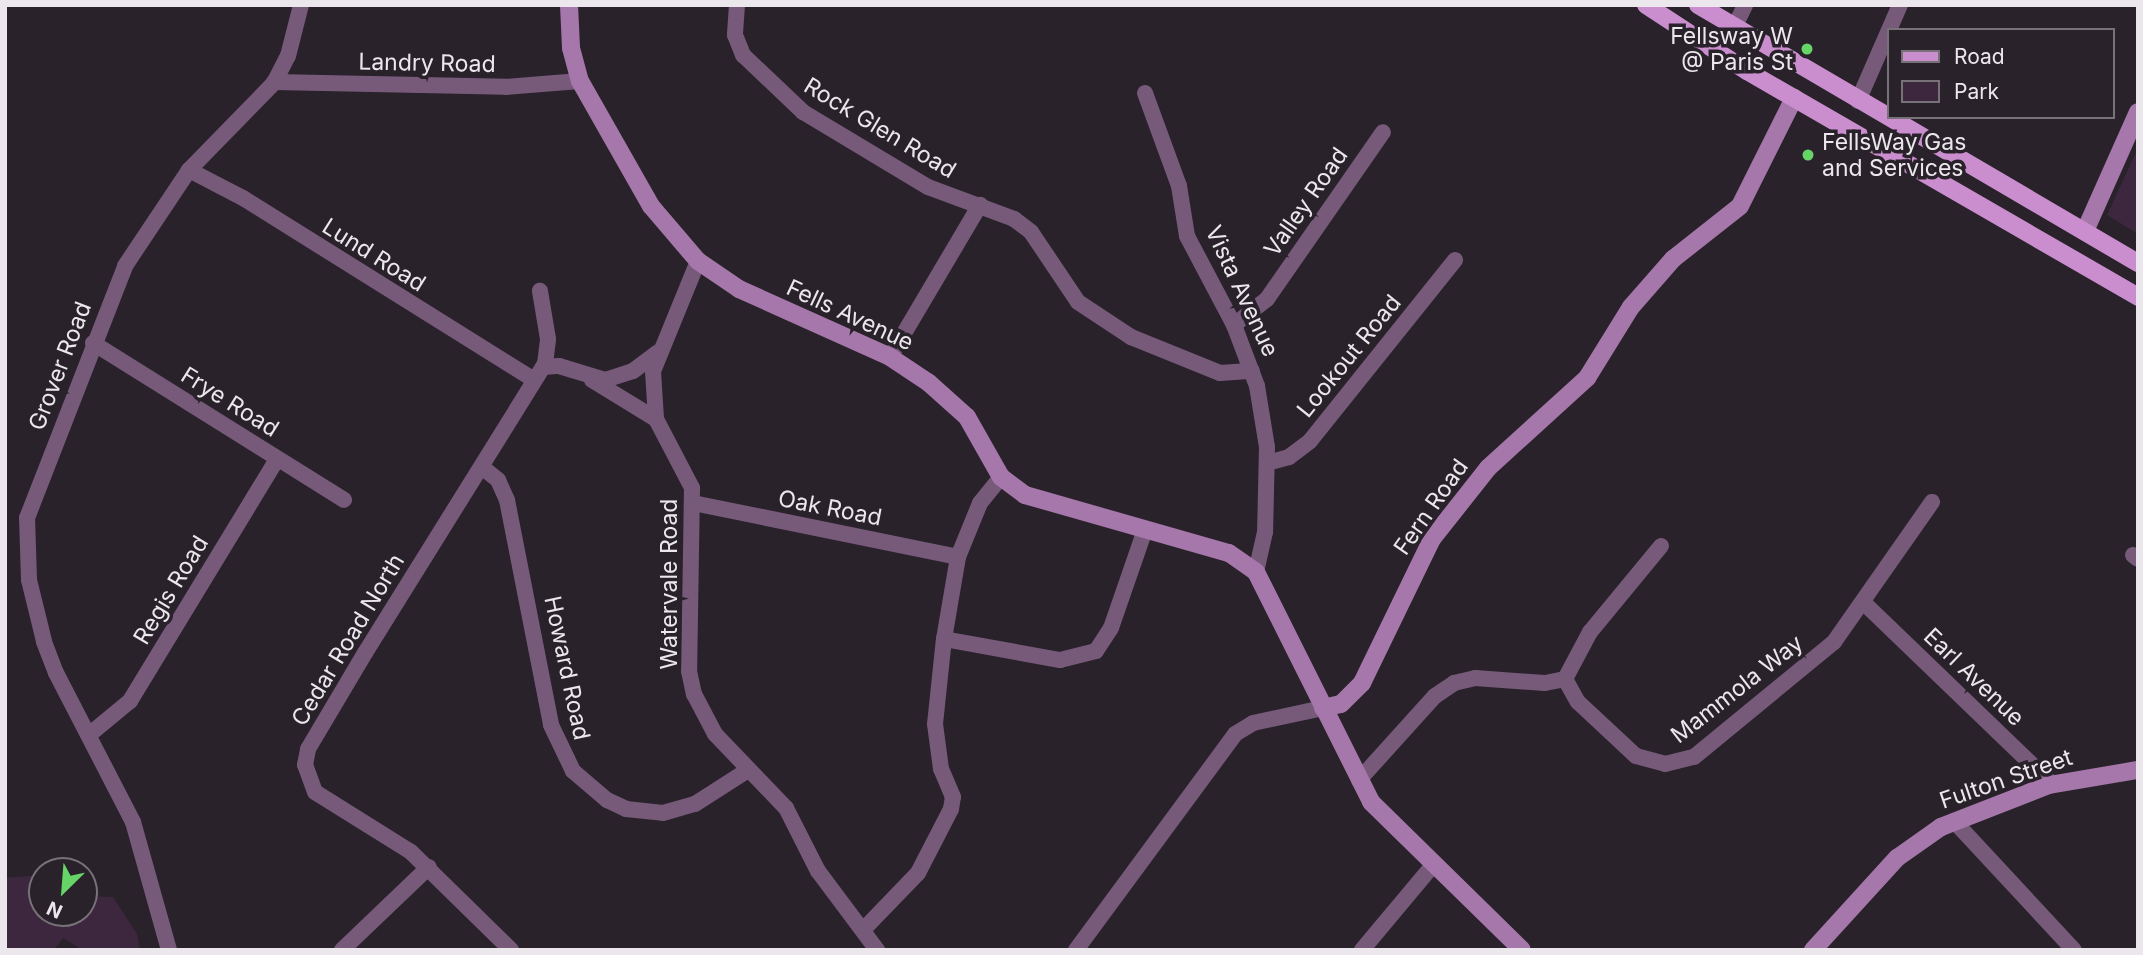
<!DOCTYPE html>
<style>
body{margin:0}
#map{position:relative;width:2143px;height:955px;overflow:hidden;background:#29222a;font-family:Inter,sans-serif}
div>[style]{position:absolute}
.green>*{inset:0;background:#3c273e}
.street>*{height:16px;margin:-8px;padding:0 8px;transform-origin:8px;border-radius:8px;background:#775a7a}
.secondary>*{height:18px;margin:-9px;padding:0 9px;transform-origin:9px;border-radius:9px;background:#a677aa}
.primary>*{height:18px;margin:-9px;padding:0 9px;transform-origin:9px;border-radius:9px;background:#ca8ecf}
.dots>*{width:19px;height:19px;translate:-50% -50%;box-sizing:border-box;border:4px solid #29222a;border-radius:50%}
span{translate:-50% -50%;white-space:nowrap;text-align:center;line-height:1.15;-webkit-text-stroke:7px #29222a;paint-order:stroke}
.poi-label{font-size:23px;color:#ebe7ec}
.right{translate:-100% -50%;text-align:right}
.left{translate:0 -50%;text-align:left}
.street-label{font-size:23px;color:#ebe7ec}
.frame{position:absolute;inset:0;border:7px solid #ebe7ec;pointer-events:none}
.legend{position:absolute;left:1887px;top:28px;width:228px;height:91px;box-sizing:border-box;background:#29222a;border:2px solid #777178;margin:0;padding:9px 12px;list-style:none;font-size:21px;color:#ebe7ec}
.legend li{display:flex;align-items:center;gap:14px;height:35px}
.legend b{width:35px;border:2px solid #777178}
.north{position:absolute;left:28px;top:857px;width:70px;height:70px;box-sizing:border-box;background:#29222a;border:2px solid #777178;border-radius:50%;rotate:205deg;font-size:19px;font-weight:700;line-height:28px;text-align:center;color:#ebe7ec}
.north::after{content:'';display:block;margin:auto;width:24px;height:32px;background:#66d466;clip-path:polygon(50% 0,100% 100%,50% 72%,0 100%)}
</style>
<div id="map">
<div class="green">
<div style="clip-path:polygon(2138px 148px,2138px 234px,2107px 215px)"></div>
<div style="clip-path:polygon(42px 875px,42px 913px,84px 913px,84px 896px,113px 897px,137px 934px,140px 950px,83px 950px,63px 938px,54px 950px,5px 950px,5px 878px)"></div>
</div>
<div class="street">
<div style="left:737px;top:5px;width:30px;rotate:94deg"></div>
<div style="left:735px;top:35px;width:22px;rotate:68deg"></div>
<div style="left:743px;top:55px;width:83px;rotate:43.5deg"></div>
<div style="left:803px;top:112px;width:146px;rotate:31deg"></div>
<div style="left:928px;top:187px;width:92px;rotate:20.4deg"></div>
<div style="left:1014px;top:219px;width:21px;rotate:37deg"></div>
<div style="left:1031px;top:232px;width:84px;rotate:56.1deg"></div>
<div style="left:1078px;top:302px;width:64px;rotate:33.4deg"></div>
<div style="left:1131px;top:337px;width:96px;rotate:22deg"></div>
<div style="left:1220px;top:373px;width:32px;rotate:-4deg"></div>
<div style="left:1734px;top:28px;width:25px;rotate:-64deg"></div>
<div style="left:274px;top:82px;width:232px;rotate:1.2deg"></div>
<div style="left:506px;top:87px;width:74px;rotate:-4.6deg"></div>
<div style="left:1145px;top:93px;width:99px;rotate:69.9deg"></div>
<div style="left:1179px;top:186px;width:51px;rotate:80.9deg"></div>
<div style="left:1187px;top:236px;width:101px;rotate:62.2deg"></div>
<div style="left:1234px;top:325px;width:65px;rotate:69.3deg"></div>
<div style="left:1257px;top:386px;width:62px;rotate:80.7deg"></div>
<div style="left:1267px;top:447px;width:85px;rotate:91.3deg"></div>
<div style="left:1265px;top:532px;width:41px;rotate:102.7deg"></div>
<div style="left:1858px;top:101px;width:105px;rotate:-66.4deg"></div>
<div style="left:189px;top:170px;width:61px;rotate:27.4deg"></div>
<div style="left:243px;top:198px;width:343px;rotate:32deg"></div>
<div style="left:698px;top:261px;width:119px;rotate:112.2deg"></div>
<div style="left:653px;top:371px;width:48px;rotate:86.4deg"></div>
<div style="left:656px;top:419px;width:78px;rotate:62.4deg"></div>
<div style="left:692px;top:488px;width:183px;rotate:90.9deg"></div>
<div style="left:689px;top:671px;width:24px;rotate:78deg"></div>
<div style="left:694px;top:694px;width:45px;rotate:62.3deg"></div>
<div style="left:715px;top:734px;width:103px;rotate:46.2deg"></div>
<div style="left:786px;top:808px;width:71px;rotate:63.1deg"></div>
<div style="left:818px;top:871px;width:99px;rotate:53.2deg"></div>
<div style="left:1234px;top:325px;width:42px;rotate:-38.2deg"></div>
<div style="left:1267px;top:299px;width:203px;rotate:-55.2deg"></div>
<div style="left:93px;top:343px;width:296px;rotate:32deg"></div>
<div style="left:890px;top:357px;width:177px;rotate:-59.4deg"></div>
<div style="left:543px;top:367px;width:16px;rotate:-4deg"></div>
<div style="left:559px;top:366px;width:48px;rotate:16.9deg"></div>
<div style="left:605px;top:380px;width:29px;rotate:-18deg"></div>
<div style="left:633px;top:371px;width:31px;rotate:-37deg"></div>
<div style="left:592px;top:380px;width:75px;rotate:31.4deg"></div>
<div style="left:1267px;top:463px;width:23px;rotate:-15deg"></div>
<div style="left:1289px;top:457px;width:26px;rotate:-37deg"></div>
<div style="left:1310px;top:441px;width:232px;rotate:-51.3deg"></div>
<div style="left:482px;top:467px;width:21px;rotate:39deg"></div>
<div style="left:498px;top:480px;width:22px;rotate:66deg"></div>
<div style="left:507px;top:500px;width:229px;rotate:78.9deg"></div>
<div style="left:551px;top:725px;width:51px;rotate:64.4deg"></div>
<div style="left:573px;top:771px;width:45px;rotate:40.5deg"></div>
<div style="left:607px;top:800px;width:21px;rotate:25deg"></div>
<div style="left:626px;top:809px;width:37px;rotate:6deg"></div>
<div style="left:663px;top:813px;width:33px;rotate:-16deg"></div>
<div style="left:695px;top:804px;width:63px;rotate:-32.7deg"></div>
<div style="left:693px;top:503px;width:270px;rotate:11.5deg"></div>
<div style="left:1661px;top:546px;width:112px;rotate:129.5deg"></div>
<div style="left:1590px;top:632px;width:53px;rotate:118deg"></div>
<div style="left:1565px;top:679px;width:26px;rotate:61deg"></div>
<div style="left:1578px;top:702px;width:79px;rotate:43deg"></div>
<div style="left:1636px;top:756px;width:30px;rotate:15deg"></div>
<div style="left:1665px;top:764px;width:30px;rotate:-14deg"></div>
<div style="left:1694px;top:757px;width:181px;rotate:-39.4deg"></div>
<div style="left:1834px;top:642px;width:171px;rotate:-55deg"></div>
<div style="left:2133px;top:555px;width:6px;rotate:39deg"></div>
<div style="left:1864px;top:603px;width:261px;rotate:43.9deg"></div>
<div style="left:944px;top:639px;width:118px;rotate:10.3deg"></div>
<div style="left:1060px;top:660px;width:37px;rotate:-14deg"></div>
<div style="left:1096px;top:651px;width:27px;rotate:-57deg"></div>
<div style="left:1111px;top:628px;width:104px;rotate:-70.9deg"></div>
<div style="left:90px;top:734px;width:52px;rotate:-39.5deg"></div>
<div style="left:130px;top:701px;width:283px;rotate:-58.7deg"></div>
<div style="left:1359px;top:780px;width:113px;rotate:-47.9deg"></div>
<div style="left:1435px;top:696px;width:23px;rotate:-34deg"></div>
<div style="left:1454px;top:683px;width:22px;rotate:-13deg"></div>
<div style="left:1475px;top:678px;width:70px;rotate:4.1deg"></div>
<div style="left:1545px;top:683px;width:20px;rotate:-11deg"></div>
<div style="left:1954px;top:821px;width:176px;rotate:47.1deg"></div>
<div style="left:863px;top:930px;width:79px;rotate:-46deg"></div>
<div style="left:918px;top:873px;width:72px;rotate:-62.7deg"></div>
<div style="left:951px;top:809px;width:12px;rotate:-81deg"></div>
<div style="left:953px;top:797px;width:30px;rotate:-113deg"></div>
<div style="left:941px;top:769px;width:45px;rotate:-97.6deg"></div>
<div style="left:935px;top:724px;width:85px;rotate:-84deg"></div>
<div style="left:944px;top:639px;width:83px;rotate:-80.3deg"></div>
<div style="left:958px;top:557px;width:58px;rotate:-67.8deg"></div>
<div style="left:980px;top:503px;width:33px;rotate:-51deg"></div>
<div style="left:169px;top:950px;width:133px;rotate:-105.7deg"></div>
<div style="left:133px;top:822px;width:168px;rotate:-117.3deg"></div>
<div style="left:56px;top:673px;width:34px;rotate:-111deg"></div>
<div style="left:44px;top:641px;width:63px;rotate:-103.8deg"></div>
<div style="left:29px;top:580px;width:62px;rotate:-91.8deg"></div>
<div style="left:27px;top:518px;width:270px;rotate:-68.7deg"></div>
<div style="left:125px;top:266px;width:115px;rotate:-56.3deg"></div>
<div style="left:189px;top:170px;width:122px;rotate:-45.7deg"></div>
<div style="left:274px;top:83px;width:30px;rotate:-63deg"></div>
<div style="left:288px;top:56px;width:53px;rotate:-75.7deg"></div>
<div style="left:342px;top:950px;width:120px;rotate:-43.7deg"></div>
<div style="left:511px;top:950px;width:140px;rotate:-135.6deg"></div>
<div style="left:411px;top:852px;width:113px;rotate:-148deg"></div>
<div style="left:315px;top:792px;width:29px;rotate:-110deg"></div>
<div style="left:305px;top:765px;width:16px;rotate:-79deg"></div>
<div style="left:308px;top:749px;width:112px;rotate:-59.3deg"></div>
<div style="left:365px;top:653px;width:340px;rotate:-58.1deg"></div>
<div style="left:545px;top:364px;width:25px;rotate:-83deg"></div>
<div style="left:548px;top:339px;width:49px;rotate:-99.5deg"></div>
<div style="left:1076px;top:950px;width:268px;rotate:-53.6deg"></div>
<div style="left:1235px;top:734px;width:21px;rotate:-31deg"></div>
<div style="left:1253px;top:723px;width:72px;rotate:-12.1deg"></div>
<div style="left:1362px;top:950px;width:111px;rotate:-50.1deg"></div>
</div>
<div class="secondary">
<div style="left:569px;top:5px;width:43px;rotate:87.3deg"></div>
<div style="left:571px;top:48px;width:34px;rotate:75deg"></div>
<div style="left:580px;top:81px;width:144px;rotate:60.4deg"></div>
<div style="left:651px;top:206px;width:72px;rotate:49.5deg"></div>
<div style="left:698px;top:261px;width:50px;rotate:34.3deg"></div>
<div style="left:739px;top:289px;width:166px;rotate:24.2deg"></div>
<div style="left:890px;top:357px;width:47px;rotate:33.7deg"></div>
<div style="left:929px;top:383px;width:51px;rotate:41.8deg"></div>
<div style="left:967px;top:417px;width:69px;rotate:60.5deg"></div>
<div style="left:1001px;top:477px;width:30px;rotate:37deg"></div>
<div style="left:1025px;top:495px;width:212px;rotate:15.9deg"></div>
<div style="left:1229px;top:553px;width:33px;rotate:35deg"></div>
<div style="left:1256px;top:572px;width:257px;rotate:63.4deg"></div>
<div style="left:1371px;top:802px;width:211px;rotate:44.4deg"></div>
<div style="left:2085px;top:231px;width:130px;rotate:-66deg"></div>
<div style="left:1323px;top:708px;width:18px;rotate:-13deg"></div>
<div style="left:1341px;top:704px;width:30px;rotate:-45deg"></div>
<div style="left:1362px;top:683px;width:160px;rotate:-64.1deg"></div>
<div style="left:1432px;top:539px;width:90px;rotate:-51.7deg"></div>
<div style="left:1488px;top:468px;width:134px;rotate:-42.3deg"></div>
<div style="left:1587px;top:378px;width:84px;rotate:-58.2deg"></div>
<div style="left:1631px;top:307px;width:64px;rotate:-48.8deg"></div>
<div style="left:1673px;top:259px;width:85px;rotate:-38.3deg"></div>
<div style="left:1740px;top:206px;width:121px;rotate:-63.4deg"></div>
<div style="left:1813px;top:950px;width:125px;rotate:-47.6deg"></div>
<div style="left:1897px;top:858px;width:54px;rotate:-35.2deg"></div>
<div style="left:1941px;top:827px;width:116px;rotate:-21.3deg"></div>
<div style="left:2049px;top:785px;width:90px;rotate:-9.6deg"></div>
</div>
<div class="primary">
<div style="left:1646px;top:5px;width:121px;rotate:33.2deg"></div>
<div style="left:1747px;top:71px;width:452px;rotate:30deg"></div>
<div style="left:1698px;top:5px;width:510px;rotate:30.39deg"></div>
</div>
<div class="dots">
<div style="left:1807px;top:49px;background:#66d466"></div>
<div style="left:1808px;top:155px;background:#66d466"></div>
</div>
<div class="poi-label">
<span class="right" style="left:1793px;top:49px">Fellsway W<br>@ Paris St</span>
<span class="left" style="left:1822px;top:155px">FellsWay Gas<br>and Services</span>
</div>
<div class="street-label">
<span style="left:427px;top:63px;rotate:1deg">Landry Road</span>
<span style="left:880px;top:128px;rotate:31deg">Rock Glen Road</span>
<span style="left:1306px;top:202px;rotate:-55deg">Valley Road</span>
<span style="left:374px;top:255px;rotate:32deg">Lund Road</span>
<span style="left:1242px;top:291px;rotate:65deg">Vista Avenue</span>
<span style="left:850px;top:315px;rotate:25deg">Fells Avenue</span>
<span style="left:1349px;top:356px;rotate:-51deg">Lookout Road</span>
<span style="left:60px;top:366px;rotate:-69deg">Grover Road</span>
<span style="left:230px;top:402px;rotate:32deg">Frye Road</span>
<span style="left:1431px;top:507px;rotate:-55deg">Fern Road</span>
<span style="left:830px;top:508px;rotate:11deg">Oak Road</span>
<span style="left:669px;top:584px;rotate:-90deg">Watervale Road</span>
<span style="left:171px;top:590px;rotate:-59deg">Regis Road</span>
<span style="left:348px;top:640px;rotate:-59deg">Cedar Road North</span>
<span style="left:567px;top:668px;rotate:78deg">Howard Road</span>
<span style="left:1974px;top:677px;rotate:44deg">Earl Avenue</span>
<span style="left:1737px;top:689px;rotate:-38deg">Mammola Way</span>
<span style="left:2006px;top:779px;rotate:-19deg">Fulton Street</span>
</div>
<div class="frame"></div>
<ul class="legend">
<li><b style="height:9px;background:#ca8ecf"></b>Road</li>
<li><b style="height:19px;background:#3c273e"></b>Park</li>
</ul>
<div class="north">N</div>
</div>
